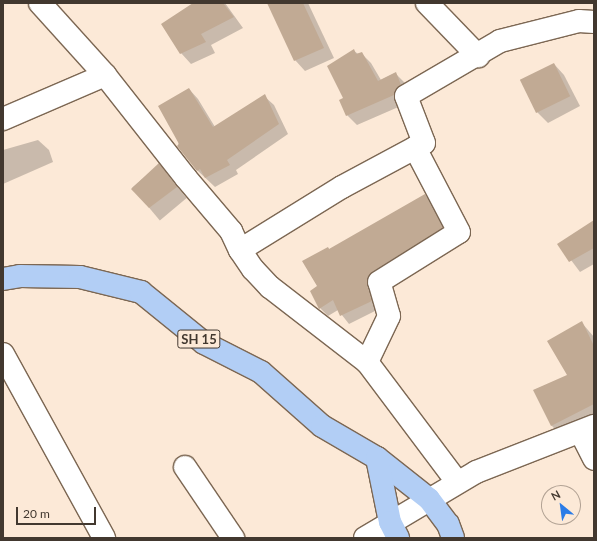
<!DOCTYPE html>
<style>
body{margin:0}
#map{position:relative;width:597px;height:541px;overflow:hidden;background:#fce9d7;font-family:Lato,sans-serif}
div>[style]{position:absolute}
.shadow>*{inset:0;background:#0003;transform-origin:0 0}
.building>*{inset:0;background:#c1aa94;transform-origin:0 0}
.roads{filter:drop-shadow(1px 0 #7c6753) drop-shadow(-1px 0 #7c6753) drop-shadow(0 1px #7c6753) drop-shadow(0 -1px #7c6753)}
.street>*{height:22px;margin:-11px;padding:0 11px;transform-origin:11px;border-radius:11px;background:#fff}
.primary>*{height:22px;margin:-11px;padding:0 11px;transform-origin:11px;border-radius:11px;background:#b2cef5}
span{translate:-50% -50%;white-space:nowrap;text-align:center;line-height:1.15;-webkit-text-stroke:4px #fce9d7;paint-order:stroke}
.shield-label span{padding:1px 3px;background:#fce9d7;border:1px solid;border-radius:3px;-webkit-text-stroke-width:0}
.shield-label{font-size:13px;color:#42382f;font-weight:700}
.frame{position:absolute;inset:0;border:4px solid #42382f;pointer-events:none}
.north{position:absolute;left:541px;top:485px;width:40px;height:40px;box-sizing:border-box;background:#fce9d7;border:1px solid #b2a294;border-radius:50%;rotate:331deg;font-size:11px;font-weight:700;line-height:16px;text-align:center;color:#42382f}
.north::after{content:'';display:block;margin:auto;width:14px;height:18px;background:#2b7ce7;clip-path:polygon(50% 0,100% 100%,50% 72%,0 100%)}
.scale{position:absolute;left:16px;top:507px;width:80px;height:18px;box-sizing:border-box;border:2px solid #42382f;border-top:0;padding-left:5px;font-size:12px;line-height:14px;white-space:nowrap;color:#42382f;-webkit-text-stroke:3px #fce9d7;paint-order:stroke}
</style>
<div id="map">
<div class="shadow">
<div style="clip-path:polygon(195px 3px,225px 3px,243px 28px,211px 45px,215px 53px,191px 64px,181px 53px)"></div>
<div style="clip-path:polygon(277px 3px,308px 3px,334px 58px,305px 71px,295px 60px)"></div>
<div style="clip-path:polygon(353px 50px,358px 54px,361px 53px,371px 63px,381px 80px,395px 73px,405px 83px,410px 95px,403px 105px,357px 125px,347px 115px,345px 98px)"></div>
<div style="clip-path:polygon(554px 64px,564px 75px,580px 106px,548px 123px,537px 112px)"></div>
<div style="clip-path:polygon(189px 89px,198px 99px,215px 127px,264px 96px,274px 105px,288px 134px,236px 170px,238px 174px,215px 187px,198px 171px,178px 146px)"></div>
<div style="clip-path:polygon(38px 140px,49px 150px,53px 162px,3px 184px,3px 150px)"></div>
<div style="left:159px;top:165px;width:43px;height:35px;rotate:50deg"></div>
<div style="clip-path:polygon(425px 195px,433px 203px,450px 236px,375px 285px,379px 309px,349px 324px,338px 310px,328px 316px,320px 308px,319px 286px,328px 248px,330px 250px)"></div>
<div style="clip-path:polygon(594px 221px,594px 264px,580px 272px,559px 244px)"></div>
<div style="clip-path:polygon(582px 323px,594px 337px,594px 420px,562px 436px,552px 426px,534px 390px,568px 376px)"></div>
</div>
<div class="building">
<div style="clip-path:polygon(193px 3px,223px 3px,234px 17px,201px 34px,206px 42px,180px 54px,161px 24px)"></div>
<div style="clip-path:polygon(267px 3px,303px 3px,324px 48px,294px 61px)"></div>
<div style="clip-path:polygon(354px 49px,356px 54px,362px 52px,378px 81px,396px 72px,401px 85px,394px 95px,346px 116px,339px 100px,343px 98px,327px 66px)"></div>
<div style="left:554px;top:63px;width:37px;height:38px;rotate:64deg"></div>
<div style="clip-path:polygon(189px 88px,213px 127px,265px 94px,279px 124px,227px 160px,230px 165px,205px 178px,200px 169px,197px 171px,177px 146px,179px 144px,158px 106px)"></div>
<div style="clip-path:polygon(159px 163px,177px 187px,149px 208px,131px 189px)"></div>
<div style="clip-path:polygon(425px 194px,443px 228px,372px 272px,368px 277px,367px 285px,372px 301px,340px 316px,333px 300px,319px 309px,310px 291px,317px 286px,302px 261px,328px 247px,329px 249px)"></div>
<div style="clip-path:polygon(594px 220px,594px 248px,569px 262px,557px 244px)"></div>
<div style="clip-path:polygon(582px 321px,594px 346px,594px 404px,551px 426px,533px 390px,567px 375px,547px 341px)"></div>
</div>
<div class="roads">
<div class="street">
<div style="left:40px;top:3px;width:97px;rotate:47.9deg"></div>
<div style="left:105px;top:75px;width:131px;rotate:51.8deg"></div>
<div style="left:186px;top:178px;width:70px;rotate:49.7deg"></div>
<div style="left:231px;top:231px;width:21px;rotate:65deg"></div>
<div style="left:240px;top:250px;width:23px;rotate:56deg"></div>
<div style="left:253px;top:269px;width:25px;rotate:47deg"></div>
<div style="left:270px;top:287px;width:123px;rotate:37.7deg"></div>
<div style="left:367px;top:362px;width:150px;rotate:53.1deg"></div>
<div style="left:427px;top:3px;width:74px;rotate:46.1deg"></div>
<div style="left:3px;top:119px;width:111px;rotate:-23.3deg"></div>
<div style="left:240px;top:250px;width:120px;rotate:-31.7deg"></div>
<div style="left:342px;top:187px;width:93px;rotate:-28.2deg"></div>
<div style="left:424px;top:143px;width:50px;rotate:-111deg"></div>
<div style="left:406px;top:96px;width:109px;rotate:-30.3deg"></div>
<div style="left:500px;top:41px;width:81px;rotate:-14.2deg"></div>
<div style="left:579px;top:21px;width:15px;rotate:4deg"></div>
<div style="left:3px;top:354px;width:210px;rotate:61.2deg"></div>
<div style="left:367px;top:362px;width:51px;rotate:-64.4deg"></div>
<div style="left:389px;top:316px;width:35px;rotate:-106deg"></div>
<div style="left:379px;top:282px;width:94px;rotate:-32deg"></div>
<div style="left:459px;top:232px;width:95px;rotate:-117.6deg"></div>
<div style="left:581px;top:433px;width:29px;rotate:63deg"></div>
<div style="left:185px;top:467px;width:86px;rotate:55.9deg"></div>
<div style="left:365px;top:538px;width:129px;rotate:-30.7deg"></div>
<div style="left:476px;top:472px;width:127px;rotate:-21.3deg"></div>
</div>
<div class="primary">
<div style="left:3px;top:279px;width:17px;rotate:-10deg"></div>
<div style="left:20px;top:276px;width:60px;rotate:1deg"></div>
<div style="left:80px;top:277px;width:63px;rotate:13.8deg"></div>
<div style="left:141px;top:292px;width:81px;rotate:39deg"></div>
<div style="left:204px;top:343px;width:64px;rotate:27deg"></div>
<div style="left:261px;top:372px;width:81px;rotate:41.5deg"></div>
<div style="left:322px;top:426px;width:64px;rotate:30.2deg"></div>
<div style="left:377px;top:458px;width:66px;rotate:38.3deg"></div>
<div style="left:429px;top:499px;width:31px;rotate:53deg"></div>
<div style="left:448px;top:524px;width:15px;rotate:70deg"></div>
<div style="left:377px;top:458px;width:65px;rotate:78.5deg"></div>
<div style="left:390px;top:522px;width:18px;rotate:63deg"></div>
</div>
</div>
<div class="shield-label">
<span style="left:199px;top:339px">SH 15</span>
</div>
<div class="frame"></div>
<div class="north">N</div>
<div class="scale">20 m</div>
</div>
